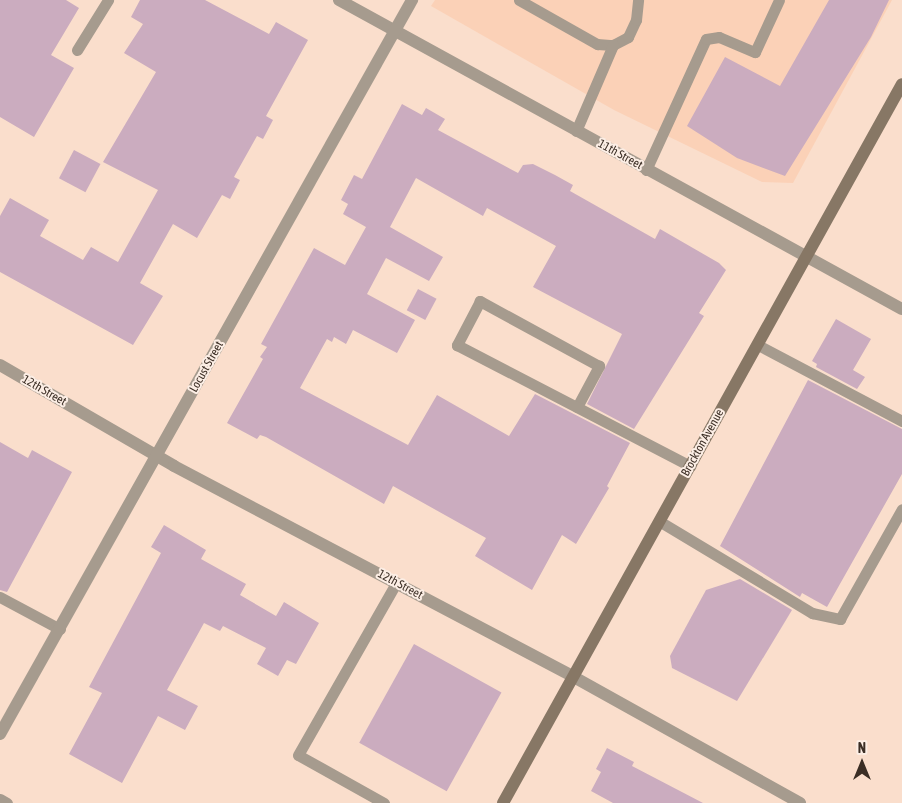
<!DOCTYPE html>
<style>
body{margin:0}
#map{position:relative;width:902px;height:803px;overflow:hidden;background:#fadecc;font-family:"Asap Condensed",sans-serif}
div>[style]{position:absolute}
.built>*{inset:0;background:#fbd1b7}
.building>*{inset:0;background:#cbacbf;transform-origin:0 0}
.lane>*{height:11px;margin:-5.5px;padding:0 5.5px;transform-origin:5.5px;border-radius:5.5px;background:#a69b8e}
.street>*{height:12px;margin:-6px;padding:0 6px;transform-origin:6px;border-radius:6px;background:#a69b8e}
.secondary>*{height:12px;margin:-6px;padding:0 6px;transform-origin:6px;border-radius:6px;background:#877765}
span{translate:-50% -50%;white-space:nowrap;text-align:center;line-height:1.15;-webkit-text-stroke:4px #fceee5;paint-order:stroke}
.street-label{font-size:12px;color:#3b2e25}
.north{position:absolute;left:837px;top:738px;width:50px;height:50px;-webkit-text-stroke:4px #fceee5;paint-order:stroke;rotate:0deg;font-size:14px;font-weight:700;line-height:20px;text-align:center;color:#3b2e25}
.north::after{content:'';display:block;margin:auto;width:18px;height:22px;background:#3b2e25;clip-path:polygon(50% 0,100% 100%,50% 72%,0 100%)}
</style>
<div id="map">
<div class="built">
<div style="clip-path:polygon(435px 0,892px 0,793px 183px,762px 182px,614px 110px,431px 6px)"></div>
</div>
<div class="building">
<div style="clip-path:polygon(0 0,66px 0,79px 8px,51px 55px,74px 68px,34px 137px,0 117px)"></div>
<div style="clip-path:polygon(140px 0,205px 0,269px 34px,276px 22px,308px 40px,266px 116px,273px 120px,263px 139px,257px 136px,234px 177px,240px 180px,230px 199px,222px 195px,197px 238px,173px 224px,140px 283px,163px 296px,133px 345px,0 272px,0 216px,10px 198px,49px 220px,40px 236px,83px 260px,91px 247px,118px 262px,158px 190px,103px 162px,156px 72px,124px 53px,143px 24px,131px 17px)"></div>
<div style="clip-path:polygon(829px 0,889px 0,871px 37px,785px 176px,737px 158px,687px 126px,725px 57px,780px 86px)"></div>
<div style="clip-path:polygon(402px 104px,422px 115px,426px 108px,445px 119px,438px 130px,518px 173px,523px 165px,533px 164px,555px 175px,573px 185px,570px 191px,655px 239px,660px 229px,719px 263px,726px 270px,699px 313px,704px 316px,634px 429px,587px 404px,622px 334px,533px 287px,556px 246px,487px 208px,483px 216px,416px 178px,390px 227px,443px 257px,429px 281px,386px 258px,367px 294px,415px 320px,397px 353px,353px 330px,346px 344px,334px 337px,332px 342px,327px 339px,300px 388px,408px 445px,437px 395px,509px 436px,535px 394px,630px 443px,607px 486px,609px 488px,576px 544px,562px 535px,532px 590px,475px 556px,486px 538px,393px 486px,384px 504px,266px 437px,260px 435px,257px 439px,227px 423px,263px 359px,260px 357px,267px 347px,261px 344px,314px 248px,345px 265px,366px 227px,343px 214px,348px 204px,341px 200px,354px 175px,362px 179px)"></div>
<div style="left:74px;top:150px;width:30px;height:32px;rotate:28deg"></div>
<div style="left:418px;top:289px;width:21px;height:24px;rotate:28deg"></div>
<div style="clip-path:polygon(836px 319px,871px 339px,853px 370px,865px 377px,857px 389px,816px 367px,817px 364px,812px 361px)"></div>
<div style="clip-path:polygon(808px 380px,902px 429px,902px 474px,827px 607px,802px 593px,800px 597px,720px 546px)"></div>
<div style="clip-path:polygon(0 442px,28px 458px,32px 450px,72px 472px,7px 592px,0 590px)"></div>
<div style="clip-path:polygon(164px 525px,206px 550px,201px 559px,246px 584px,240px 595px,276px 616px,284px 602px,319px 623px,296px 664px,287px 660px,278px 676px,257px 664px,266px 648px,223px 626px,220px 631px,204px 623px,167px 690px,198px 706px,185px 730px,158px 716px,122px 783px,69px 754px,102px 693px,89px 687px,161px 553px,151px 547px)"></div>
<div style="clip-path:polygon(740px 579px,792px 610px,737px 701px,672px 668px,670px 656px,706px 590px)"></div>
<div style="left:414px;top:644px;width:100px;height:113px;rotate:29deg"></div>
<div style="clip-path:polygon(607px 748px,634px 762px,632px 766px,703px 803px,613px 803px,591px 791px,601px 772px,596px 769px)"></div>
</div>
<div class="lane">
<div style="left:519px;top:0;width:90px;rotate:29.4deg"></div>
<div style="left:597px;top:44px;width:16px;rotate:4deg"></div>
<div style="left:613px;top:45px;width:17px;rotate:-28deg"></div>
<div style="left:628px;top:37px;width:19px;rotate:-65deg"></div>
<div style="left:636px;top:20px;width:20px;rotate:-84deg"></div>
<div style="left:77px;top:50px;width:59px;rotate:-58.2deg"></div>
<div style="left:576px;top:131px;width:94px;rotate:-66.7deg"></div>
<div style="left:646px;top:170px;width:144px;rotate:-65.4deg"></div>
<div style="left:706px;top:39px;width:13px;rotate:-9deg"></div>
<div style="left:719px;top:37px;width:39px;rotate:23deg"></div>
<div style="left:755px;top:52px;width:57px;rotate:-65.2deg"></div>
<div style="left:758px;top:345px;width:163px;rotate:27.8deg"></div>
<div style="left:577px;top:407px;width:47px;rotate:-61.8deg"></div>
<div style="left:599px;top:366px;width:136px;rotate:-151.4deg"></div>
<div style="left:480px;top:301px;width:50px;rotate:117.6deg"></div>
<div style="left:457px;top:345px;width:263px;rotate:27.4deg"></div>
<div style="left:659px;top:521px;width:179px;rotate:31deg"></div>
<div style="left:812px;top:613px;width:29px;rotate:12deg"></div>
<div style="left:840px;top:619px;width:126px;rotate:-60.6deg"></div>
<div style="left:0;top:597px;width:68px;rotate:28.1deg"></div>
<div style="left:0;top:799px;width:8px;rotate:30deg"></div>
<div style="left:384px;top:803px;width:98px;rotate:-150.8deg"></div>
<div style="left:298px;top:755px;width:198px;rotate:-60.3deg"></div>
</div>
<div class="street">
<div style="left:339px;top:0;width:642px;rotate:28.76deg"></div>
<div style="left:0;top:365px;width:201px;rotate:30.1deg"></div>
<div style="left:174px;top:466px;width:450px;rotate:27.8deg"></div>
<div style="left:572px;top:676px;width:261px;rotate:29.1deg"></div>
<div style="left:0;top:734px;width:842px;rotate:-60.69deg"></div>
</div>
<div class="secondary">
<div style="left:503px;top:803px;width:822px;rotate:-60.97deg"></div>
</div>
<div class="street-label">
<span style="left:620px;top:155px;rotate:29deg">11th Street</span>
<span style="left:207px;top:367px;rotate:-61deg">Locust Street</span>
<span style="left:44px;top:391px;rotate:30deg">12th Street</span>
<span style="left:703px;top:443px;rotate:-61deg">Brockton Avenue</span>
<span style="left:400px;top:585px;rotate:28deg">12th Street</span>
</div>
<div class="north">N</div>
</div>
